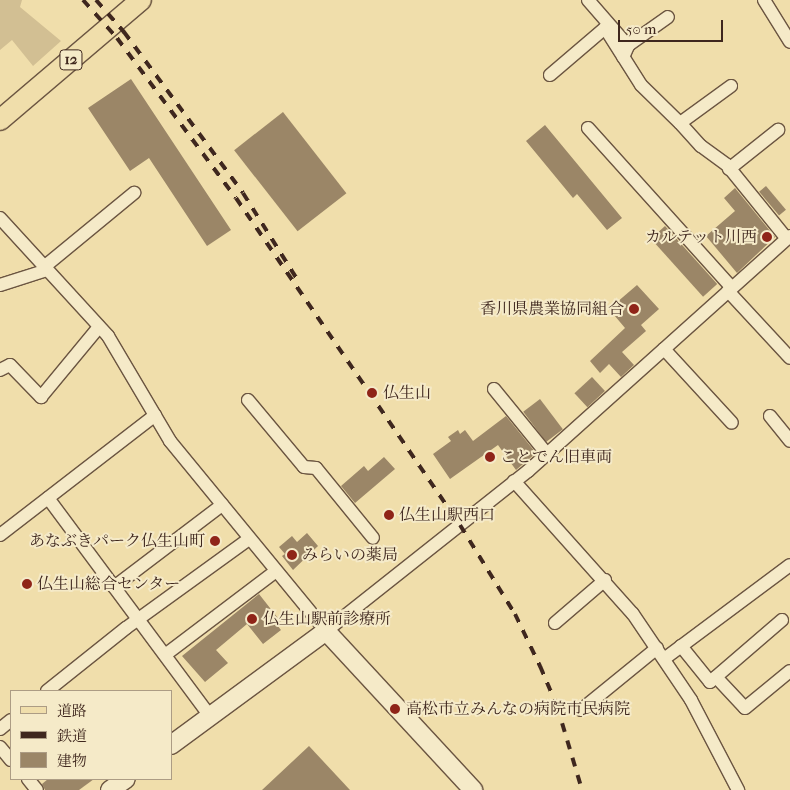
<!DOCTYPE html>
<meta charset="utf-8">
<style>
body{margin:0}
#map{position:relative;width:790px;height:790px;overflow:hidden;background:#f0deab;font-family:"IM FELL French Canon","Noto Serif JP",serif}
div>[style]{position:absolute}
.green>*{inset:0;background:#d2bf93}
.building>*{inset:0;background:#9b8667;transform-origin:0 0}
.roads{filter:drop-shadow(1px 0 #6b5541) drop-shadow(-1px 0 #6b5541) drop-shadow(0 1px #6b5541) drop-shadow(0 -1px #6b5541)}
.street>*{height:12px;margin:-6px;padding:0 6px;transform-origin:6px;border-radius:6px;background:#f5eac8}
.secondary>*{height:18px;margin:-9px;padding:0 9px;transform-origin:9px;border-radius:9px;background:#f5eac8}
.primary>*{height:20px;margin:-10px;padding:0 10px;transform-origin:10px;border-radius:10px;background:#f0deab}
.rail>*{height:4px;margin-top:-2px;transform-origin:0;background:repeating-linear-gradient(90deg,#3f271e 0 9px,transparent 0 18px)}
.dots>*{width:14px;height:14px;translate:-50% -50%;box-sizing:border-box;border:2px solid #f5eac8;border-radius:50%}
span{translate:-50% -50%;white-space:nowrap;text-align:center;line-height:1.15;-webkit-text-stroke:4px #f5eac8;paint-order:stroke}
.shield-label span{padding:1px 4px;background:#f5eac8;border:1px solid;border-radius:4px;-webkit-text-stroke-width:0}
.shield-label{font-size:15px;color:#3f271e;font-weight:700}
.poi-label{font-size:16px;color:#3f271e}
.right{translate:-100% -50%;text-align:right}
.left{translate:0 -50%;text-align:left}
.legend{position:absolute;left:10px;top:690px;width:162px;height:90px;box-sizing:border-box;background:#f5eac8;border:1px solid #ac9c84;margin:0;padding:6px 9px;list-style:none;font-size:15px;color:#3f271e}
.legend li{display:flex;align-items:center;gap:10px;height:25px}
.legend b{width:25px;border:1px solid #ac9c84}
.scale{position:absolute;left:618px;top:20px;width:105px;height:22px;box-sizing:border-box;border:2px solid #3f271e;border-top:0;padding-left:6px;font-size:15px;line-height:18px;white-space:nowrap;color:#3f271e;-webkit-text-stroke:4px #f5eac8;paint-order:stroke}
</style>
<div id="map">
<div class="green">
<div style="clip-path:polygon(0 0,22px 0,20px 7px,61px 41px,33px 66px,12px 40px,0 50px)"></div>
</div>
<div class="building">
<div style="clip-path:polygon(131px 79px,231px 230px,207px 246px,149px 158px,130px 171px,88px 108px)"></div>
<div style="left:283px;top:112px;width:103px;height:62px;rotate:52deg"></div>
<div style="clip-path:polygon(545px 125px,622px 218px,607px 230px,577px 194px,573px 198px,526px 141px)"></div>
<div style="left:766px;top:186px;width:31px;height:9px;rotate:50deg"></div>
<div style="clip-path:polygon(735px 188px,775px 237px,737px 273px,706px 236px,735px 211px,724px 198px)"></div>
<div style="left:665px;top:226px;width:78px;height:19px;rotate:48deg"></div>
<div style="clip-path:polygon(637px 285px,659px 309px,641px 325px,646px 331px,622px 352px,634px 365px,621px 377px,609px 364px,600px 373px,590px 361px,625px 328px,609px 309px)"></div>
<div style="left:592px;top:377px;width:19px;height:24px;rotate:47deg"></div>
<div style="left:540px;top:399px;width:38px;height:21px;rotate:53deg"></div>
<div style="clip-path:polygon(506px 416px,536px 453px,516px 470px,498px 445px,450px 479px,433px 454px,451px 441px,448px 437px,458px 430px,460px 434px,465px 430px,473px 441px)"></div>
<div style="clip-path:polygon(384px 457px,395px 469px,355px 503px,341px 486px,364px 466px,368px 471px)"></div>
<div style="clip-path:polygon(307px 533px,318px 546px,293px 570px,282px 556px,285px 554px,279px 547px,292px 536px,297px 542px)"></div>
<div style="clip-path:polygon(259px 594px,281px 622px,277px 625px,281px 630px,263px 644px,247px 624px,216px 650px,228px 663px,205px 682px,182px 656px)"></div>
<div style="clip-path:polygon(309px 746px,350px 790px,262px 790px)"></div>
<div style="clip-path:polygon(48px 779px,94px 779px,79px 790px,45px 790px,42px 784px)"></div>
</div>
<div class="roads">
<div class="street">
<div style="left:588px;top:0;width:61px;rotate:49deg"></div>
<div style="left:628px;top:46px;width:12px;rotate:114deg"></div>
<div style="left:764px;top:0;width:49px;rotate:58.2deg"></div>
<div style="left:627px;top:46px;width:50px;rotate:-35.3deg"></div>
<div style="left:550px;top:75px;width:72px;rotate:-40.5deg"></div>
<div style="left:605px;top:28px;width:67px;rotate:57.7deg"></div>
<div style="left:641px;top:85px;width:54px;rotate:44.3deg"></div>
<div style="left:731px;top:86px;width:63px;rotate:144deg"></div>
<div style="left:680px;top:123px;width:31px;rotate:48deg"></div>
<div style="left:701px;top:146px;width:32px;rotate:36deg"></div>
<div style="left:727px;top:165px;width:95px;rotate:51deg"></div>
<div style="left:588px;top:128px;width:215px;rotate:48deg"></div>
<div style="left:729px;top:169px;width:63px;rotate:-38.5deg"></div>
<div style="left:0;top:218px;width:160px;rotate:47.5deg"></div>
<div style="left:108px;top:336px;width:122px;rotate:59.4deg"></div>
<div style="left:170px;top:441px;width:246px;rotate:50.6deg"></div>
<div style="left:326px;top:631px;width:258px;rotate:-38.4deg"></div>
<div style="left:528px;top:471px;width:352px;rotate:-41.9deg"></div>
<div style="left:44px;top:267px;width:117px;rotate:-39.4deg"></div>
<div style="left:0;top:285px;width:49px;rotate:-17.7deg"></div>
<div style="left:728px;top:291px;width:91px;rotate:47.2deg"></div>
<div style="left:664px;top:349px;width:100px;rotate:47.4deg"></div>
<div style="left:0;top:370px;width:11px;rotate:-27deg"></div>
<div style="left:10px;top:365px;width:45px;rotate:45.9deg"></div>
<div style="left:41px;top:397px;width:91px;rotate:-50.4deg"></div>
<div style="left:494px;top:389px;width:84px;rotate:50.8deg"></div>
<div style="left:248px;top:400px;width:87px;rotate:50.1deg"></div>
<div style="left:304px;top:467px;width:12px;rotate:5deg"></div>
<div style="left:316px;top:468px;width:90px;rotate:50.8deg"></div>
<div style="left:770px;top:416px;width:32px;rotate:51deg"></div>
<div style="left:514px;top:481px;width:178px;rotate:48.2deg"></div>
<div style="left:633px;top:614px;width:104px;rotate:56deg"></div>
<div style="left:691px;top:700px;width:102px;rotate:62.4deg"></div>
<div style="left:48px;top:498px;width:272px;rotate:53.4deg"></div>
<div style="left:0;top:535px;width:196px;rotate:-37.7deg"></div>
<div style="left:114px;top:587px;width:136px;rotate:-37.2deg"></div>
<div style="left:555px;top:623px;width:66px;rotate:-40.7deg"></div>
<div style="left:681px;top:646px;width:46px;rotate:51.1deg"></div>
<div style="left:710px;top:682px;width:95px;rotate:-40.7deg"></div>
<div style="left:165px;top:655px;width:139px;rotate:-37.1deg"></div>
<div style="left:664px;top:659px;width:157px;rotate:-36.7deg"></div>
<div style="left:716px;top:677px;width:42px;rotate:46.9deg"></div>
<div style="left:745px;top:708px;width:58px;rotate:-39.4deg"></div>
<div style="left:47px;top:691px;width:101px;rotate:-38.6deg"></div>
<div style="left:126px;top:628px;width:152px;rotate:-35.9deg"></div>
<div style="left:581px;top:710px;width:98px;rotate:-39.2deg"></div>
<div style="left:0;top:729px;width:14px;rotate:-39deg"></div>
<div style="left:0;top:747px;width:17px;rotate:50deg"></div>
<div style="left:28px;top:779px;width:14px;rotate:51deg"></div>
</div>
<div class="secondary">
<div style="left:171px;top:745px;width:192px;rotate:-36.3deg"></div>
<div style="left:326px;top:631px;width:217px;rotate:47.2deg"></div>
<div style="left:110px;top:790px;width:19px;rotate:-35deg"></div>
</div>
<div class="primary">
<div style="left:0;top:120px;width:185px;rotate:-40.4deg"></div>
</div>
</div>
<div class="rail">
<div style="left:83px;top:0;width:51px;rotate:48.2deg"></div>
<div style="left:117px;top:38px;width:199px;rotate:53.4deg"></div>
<div style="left:236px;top:198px;width:396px;rotate:55.6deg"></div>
<div style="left:460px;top:525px;width:105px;rotate:58.3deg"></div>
<div style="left:515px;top:614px;width:58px;rotate:64.3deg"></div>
<div style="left:540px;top:666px;width:43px;rotate:67deg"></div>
<div style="left:557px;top:706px;width:88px;rotate:73.4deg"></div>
<div style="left:96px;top:0;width:43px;rotate:48.8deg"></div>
<div style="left:124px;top:32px;width:200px;rotate:53.5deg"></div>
<div style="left:243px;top:193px;width:102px;rotate:57.9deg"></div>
</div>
<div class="dots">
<div style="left:767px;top:237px;background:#8f2418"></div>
<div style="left:634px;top:309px;background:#8f2418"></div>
<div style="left:372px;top:393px;background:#8f2418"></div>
<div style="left:490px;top:457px;background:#8f2418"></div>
<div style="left:389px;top:515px;background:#8f2418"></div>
<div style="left:215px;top:541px;background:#8f2418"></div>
<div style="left:292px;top:555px;background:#8f2418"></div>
<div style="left:27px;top:584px;background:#8f2418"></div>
<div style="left:252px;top:619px;background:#8f2418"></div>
<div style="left:395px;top:709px;background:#8f2418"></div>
</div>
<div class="shield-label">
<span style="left:71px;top:60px">12</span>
</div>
<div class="poi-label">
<span class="right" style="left:757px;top:237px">カルテット川西</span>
<span class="right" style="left:624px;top:309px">香川県農業協同組合</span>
<span class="left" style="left:383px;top:393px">仏生山</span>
<span class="left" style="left:500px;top:457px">ことでん旧車両</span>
<span class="left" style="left:399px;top:515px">仏生山駅西口</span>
<span class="right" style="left:205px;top:541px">あなぶきパーク仏生山町</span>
<span class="left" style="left:302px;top:555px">みらいの薬局</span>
<span class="left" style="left:37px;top:584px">仏生山総合センター</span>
<span class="left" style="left:263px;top:619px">仏生山駅前診療所</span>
<span class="left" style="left:406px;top:709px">高松市立みんなの病院市民病院</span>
</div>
<ul class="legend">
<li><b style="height:6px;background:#f0deab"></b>道路</li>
<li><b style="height:6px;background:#3f271e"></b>鉄道</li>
<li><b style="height:14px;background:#9b8667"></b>建物</li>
</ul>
<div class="scale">50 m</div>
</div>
